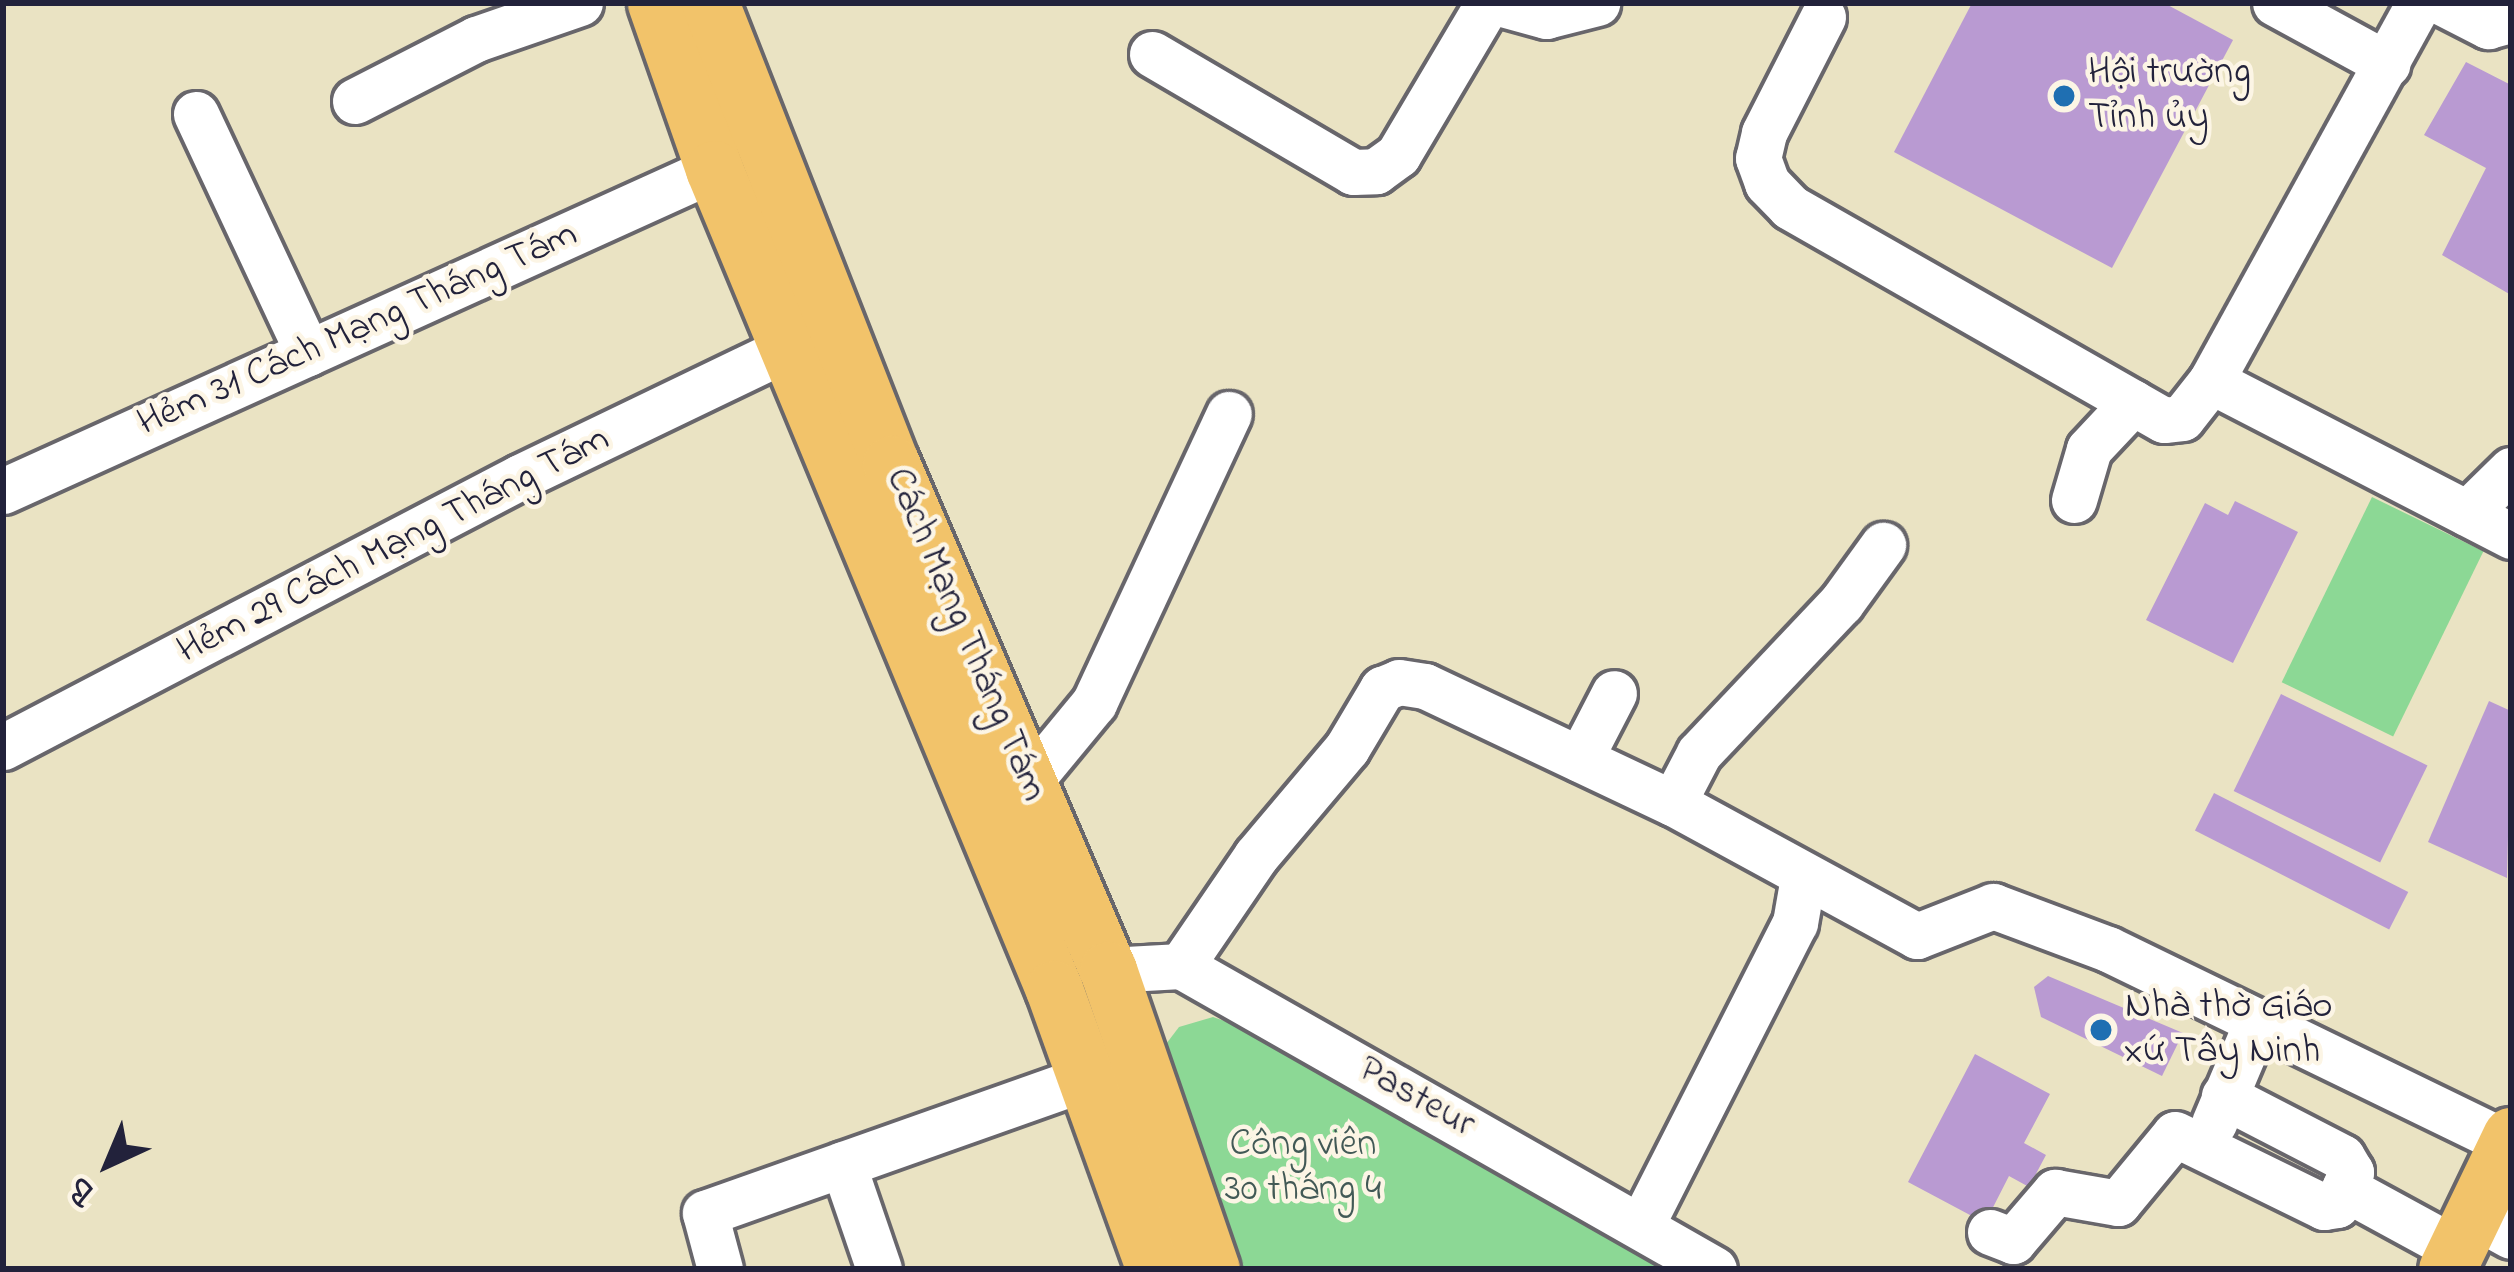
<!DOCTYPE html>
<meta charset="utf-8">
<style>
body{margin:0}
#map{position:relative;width:2514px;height:1272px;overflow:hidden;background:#eae3c3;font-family:"Indie Flower",sans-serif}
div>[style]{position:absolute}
.green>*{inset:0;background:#8cd895;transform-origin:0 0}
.building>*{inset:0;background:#b99ad2;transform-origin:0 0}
.roads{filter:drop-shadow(3px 0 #68666b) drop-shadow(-3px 0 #68666b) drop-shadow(0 3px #68666b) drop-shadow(0 -3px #68666b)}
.minor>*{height:45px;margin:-22.5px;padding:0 22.5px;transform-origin:22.5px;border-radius:22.5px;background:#fff}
.major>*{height:57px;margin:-28.5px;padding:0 28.5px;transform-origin:28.5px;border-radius:28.5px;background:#f2c36a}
.dots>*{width:33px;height:33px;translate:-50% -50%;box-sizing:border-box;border:6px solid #fcf5e5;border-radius:50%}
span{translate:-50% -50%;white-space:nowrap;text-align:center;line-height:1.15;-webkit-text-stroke:9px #fcf5e5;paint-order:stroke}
.poi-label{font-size:39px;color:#22223b}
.left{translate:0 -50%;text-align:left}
.street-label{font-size:39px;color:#22223b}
.park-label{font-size:39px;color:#425956}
.frame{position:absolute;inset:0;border:6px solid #22223b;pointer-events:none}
.north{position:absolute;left:48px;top:1104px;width:120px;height:120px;-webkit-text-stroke:9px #fcf5e5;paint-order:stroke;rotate:224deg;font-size:33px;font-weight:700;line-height:48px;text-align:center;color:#22223b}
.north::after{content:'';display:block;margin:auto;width:42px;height:54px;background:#22223b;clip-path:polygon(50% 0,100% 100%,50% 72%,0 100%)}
</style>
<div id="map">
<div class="green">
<div style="left:2372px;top:497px;width:124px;height:206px;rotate:26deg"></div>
<div style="clip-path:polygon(1213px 1017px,1292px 1044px,1668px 1269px,1231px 1269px,1163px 1048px,1179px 1027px)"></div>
</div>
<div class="building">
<div style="clip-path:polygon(1972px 3px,2164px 3px,2233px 40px,2112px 268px,1894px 152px)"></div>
<div style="clip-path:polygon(2466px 62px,2511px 85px,2511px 295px,2442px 255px,2486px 168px,2424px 135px)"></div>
<div style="clip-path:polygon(2235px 501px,2298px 532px,2233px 663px,2146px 620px,2205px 503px,2228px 515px)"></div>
<div style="left:2281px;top:694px;width:163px;height:108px;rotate:26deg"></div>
<div style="clip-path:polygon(2489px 701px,2511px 711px,2507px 878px,2428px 842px)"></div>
<div style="left:2214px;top:793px;width:218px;height:42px;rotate:27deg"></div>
<div style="clip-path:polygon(2048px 976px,2183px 1033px,2162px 1076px,2041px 1017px,2034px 987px)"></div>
<div style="clip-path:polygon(1975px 1054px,2050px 1094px,2024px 1143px,2046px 1155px,2029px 1187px,2009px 1176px,1985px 1223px,1908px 1182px)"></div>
</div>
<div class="roads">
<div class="minor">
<div style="left:1499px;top:3px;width:49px;rotate:15.5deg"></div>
<div style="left:1546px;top:16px;width:53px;rotate:-14.3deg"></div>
<div style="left:2275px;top:3px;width:128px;rotate:28.6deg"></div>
<div style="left:2443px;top:3px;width:51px;rotate:27.1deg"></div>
<div style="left:2488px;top:26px;width:24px;rotate:-15deg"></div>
<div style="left:1823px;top:17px;width:130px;rotate:117deg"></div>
<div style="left:1764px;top:133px;width:26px;rotate:103deg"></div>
<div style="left:1758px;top:158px;width:27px;rotate:70deg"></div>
<div style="left:1767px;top:183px;width:33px;rotate:46deg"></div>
<div style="left:1790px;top:207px;width:430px;rotate:29.7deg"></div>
<div style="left:2164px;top:420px;width:18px;rotate:-6deg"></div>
<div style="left:2182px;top:418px;width:47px;rotate:-51.9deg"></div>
<div style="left:2211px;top:381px;width:431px;rotate:-61.2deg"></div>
<div style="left:1152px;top:54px;width:233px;rotate:30.4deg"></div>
<div style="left:1353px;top:172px;width:23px;rotate:-2deg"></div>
<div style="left:1376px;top:171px;width:27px;rotate:-36deg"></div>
<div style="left:1398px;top:155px;width:177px;rotate:-59.4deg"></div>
<div style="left:355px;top:101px;width:136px;rotate:-27.1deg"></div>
<div style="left:476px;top:39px;width:110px;rotate:-19.1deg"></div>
<div style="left:196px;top:114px;width:264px;rotate:64.9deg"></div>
<div style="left:2211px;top:381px;width:338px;rotate:27.3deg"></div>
<div style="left:3px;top:491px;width:781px;rotate:-24.36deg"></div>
<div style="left:2074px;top:500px;width:53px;rotate:-73.6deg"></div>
<div style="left:2089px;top:449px;width:64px;rotate:-46.9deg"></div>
<div style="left:2467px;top:513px;width:62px;rotate:-44.3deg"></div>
<div style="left:3px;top:747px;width:583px;rotate:-27.58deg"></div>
<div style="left:520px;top:477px;width:297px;rotate:-25.7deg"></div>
<div style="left:1580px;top:759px;width:74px;rotate:-62.7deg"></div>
<div style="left:1028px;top:783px;width:104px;rotate:-50.5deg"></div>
<div style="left:1094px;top:703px;width:319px;rotate:-65deg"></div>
<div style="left:1673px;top:803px;width:56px;rotate:-62.5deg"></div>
<div style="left:1699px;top:753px;width:207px;rotate:-46.6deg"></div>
<div style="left:1841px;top:603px;width:72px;rotate:-54.1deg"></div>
<div style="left:1181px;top:966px;width:133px;rotate:-55.7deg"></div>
<div style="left:1256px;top:856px;width:141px;rotate:-49.9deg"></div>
<div style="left:1347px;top:748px;width:69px;rotate:-59.3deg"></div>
<div style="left:1382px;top:689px;width:18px;rotate:-22deg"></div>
<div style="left:1399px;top:682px;width:26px;rotate:9deg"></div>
<div style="left:1425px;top:686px;width:274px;rotate:25.3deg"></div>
<div style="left:1673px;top:803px;width:278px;rotate:28.6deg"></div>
<div style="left:1917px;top:936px;width:82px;rotate:-21.5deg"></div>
<div style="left:1993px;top:906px;width:123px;rotate:20.5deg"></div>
<div style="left:2108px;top:949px;width:445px;rotate:25.9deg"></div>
<div style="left:1108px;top:970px;width:73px;rotate:-3.1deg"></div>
<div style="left:1181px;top:966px;width:613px;rotate:29.62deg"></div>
<div style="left:2214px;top:1123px;width:111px;rotate:-67.1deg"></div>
<div style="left:843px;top:1164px;width:111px;rotate:71.1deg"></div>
<div style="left:2344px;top:1188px;width:128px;rotate:28.6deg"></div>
<div style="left:2473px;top:1215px;width:43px;rotate:28.9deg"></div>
<div style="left:1642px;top:1224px;width:338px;rotate:-63.1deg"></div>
<div style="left:1795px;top:923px;width:47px;rotate:-80.1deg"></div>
<div style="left:1990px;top:1232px;width:25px;rotate:21deg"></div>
<div style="left:2013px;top:1241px;width:65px;rotate:-49.4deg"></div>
<div style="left:2055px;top:1192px;width:64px;rotate:9.9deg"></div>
<div style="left:2118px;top:1203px;width:89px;rotate:-50.4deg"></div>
<div style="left:2175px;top:1134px;width:166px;rotate:26.1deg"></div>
<div style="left:2324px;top:1207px;width:13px;rotate:-9deg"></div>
<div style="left:2337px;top:1205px;width:36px;rotate:-67deg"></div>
<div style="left:2351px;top:1172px;width:17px;rotate:-121deg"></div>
<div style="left:2342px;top:1157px;width:133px;rotate:-152.7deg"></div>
<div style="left:720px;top:1269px;width:58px;rotate:-105deg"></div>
<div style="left:705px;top:1213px;width:404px;rotate:-19.5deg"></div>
</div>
<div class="major">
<div style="left:656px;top:3px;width:176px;rotate:70.7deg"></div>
<div style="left:714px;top:169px;width:888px;rotate:67.48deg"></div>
<div style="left:1054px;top:989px;width:298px;rotate:70.2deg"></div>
<div style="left:710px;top:3px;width:495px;rotate:68.6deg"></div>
<div style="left:891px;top:464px;width:551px;rotate:66.79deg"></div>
<div style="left:1108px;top:970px;width:316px;rotate:71deg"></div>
<div style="left:2447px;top:1269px;width:148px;rotate:-64.3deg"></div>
</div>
</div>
<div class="dots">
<div style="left:2064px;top:96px;background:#1f6fb2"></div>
<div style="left:2101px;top:1030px;background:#1f6fb2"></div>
</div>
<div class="poi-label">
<span class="left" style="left:2088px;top:96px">Hội trường<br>Tỉnh ủy</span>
<span class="left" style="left:2125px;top:1030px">Nhà thờ Giáo<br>xứ Tây Ninh</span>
</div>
<div class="street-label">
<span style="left:358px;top:330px;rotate:-24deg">Hẻm 31 Cách Mạng Tháng Tám</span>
<span style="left:394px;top:546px;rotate:-27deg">Hẻm 29 Cách Mạng Tháng Tám</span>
<span style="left:965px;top:635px;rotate:67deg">Cách Mạng Tháng Tám</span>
<span style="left:1416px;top:1098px;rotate:29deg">Pasteur</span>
</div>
<div class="park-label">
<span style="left:1303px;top:1168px">Công viên<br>30 tháng 4</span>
</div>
<div class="frame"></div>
<div class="north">B</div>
</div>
